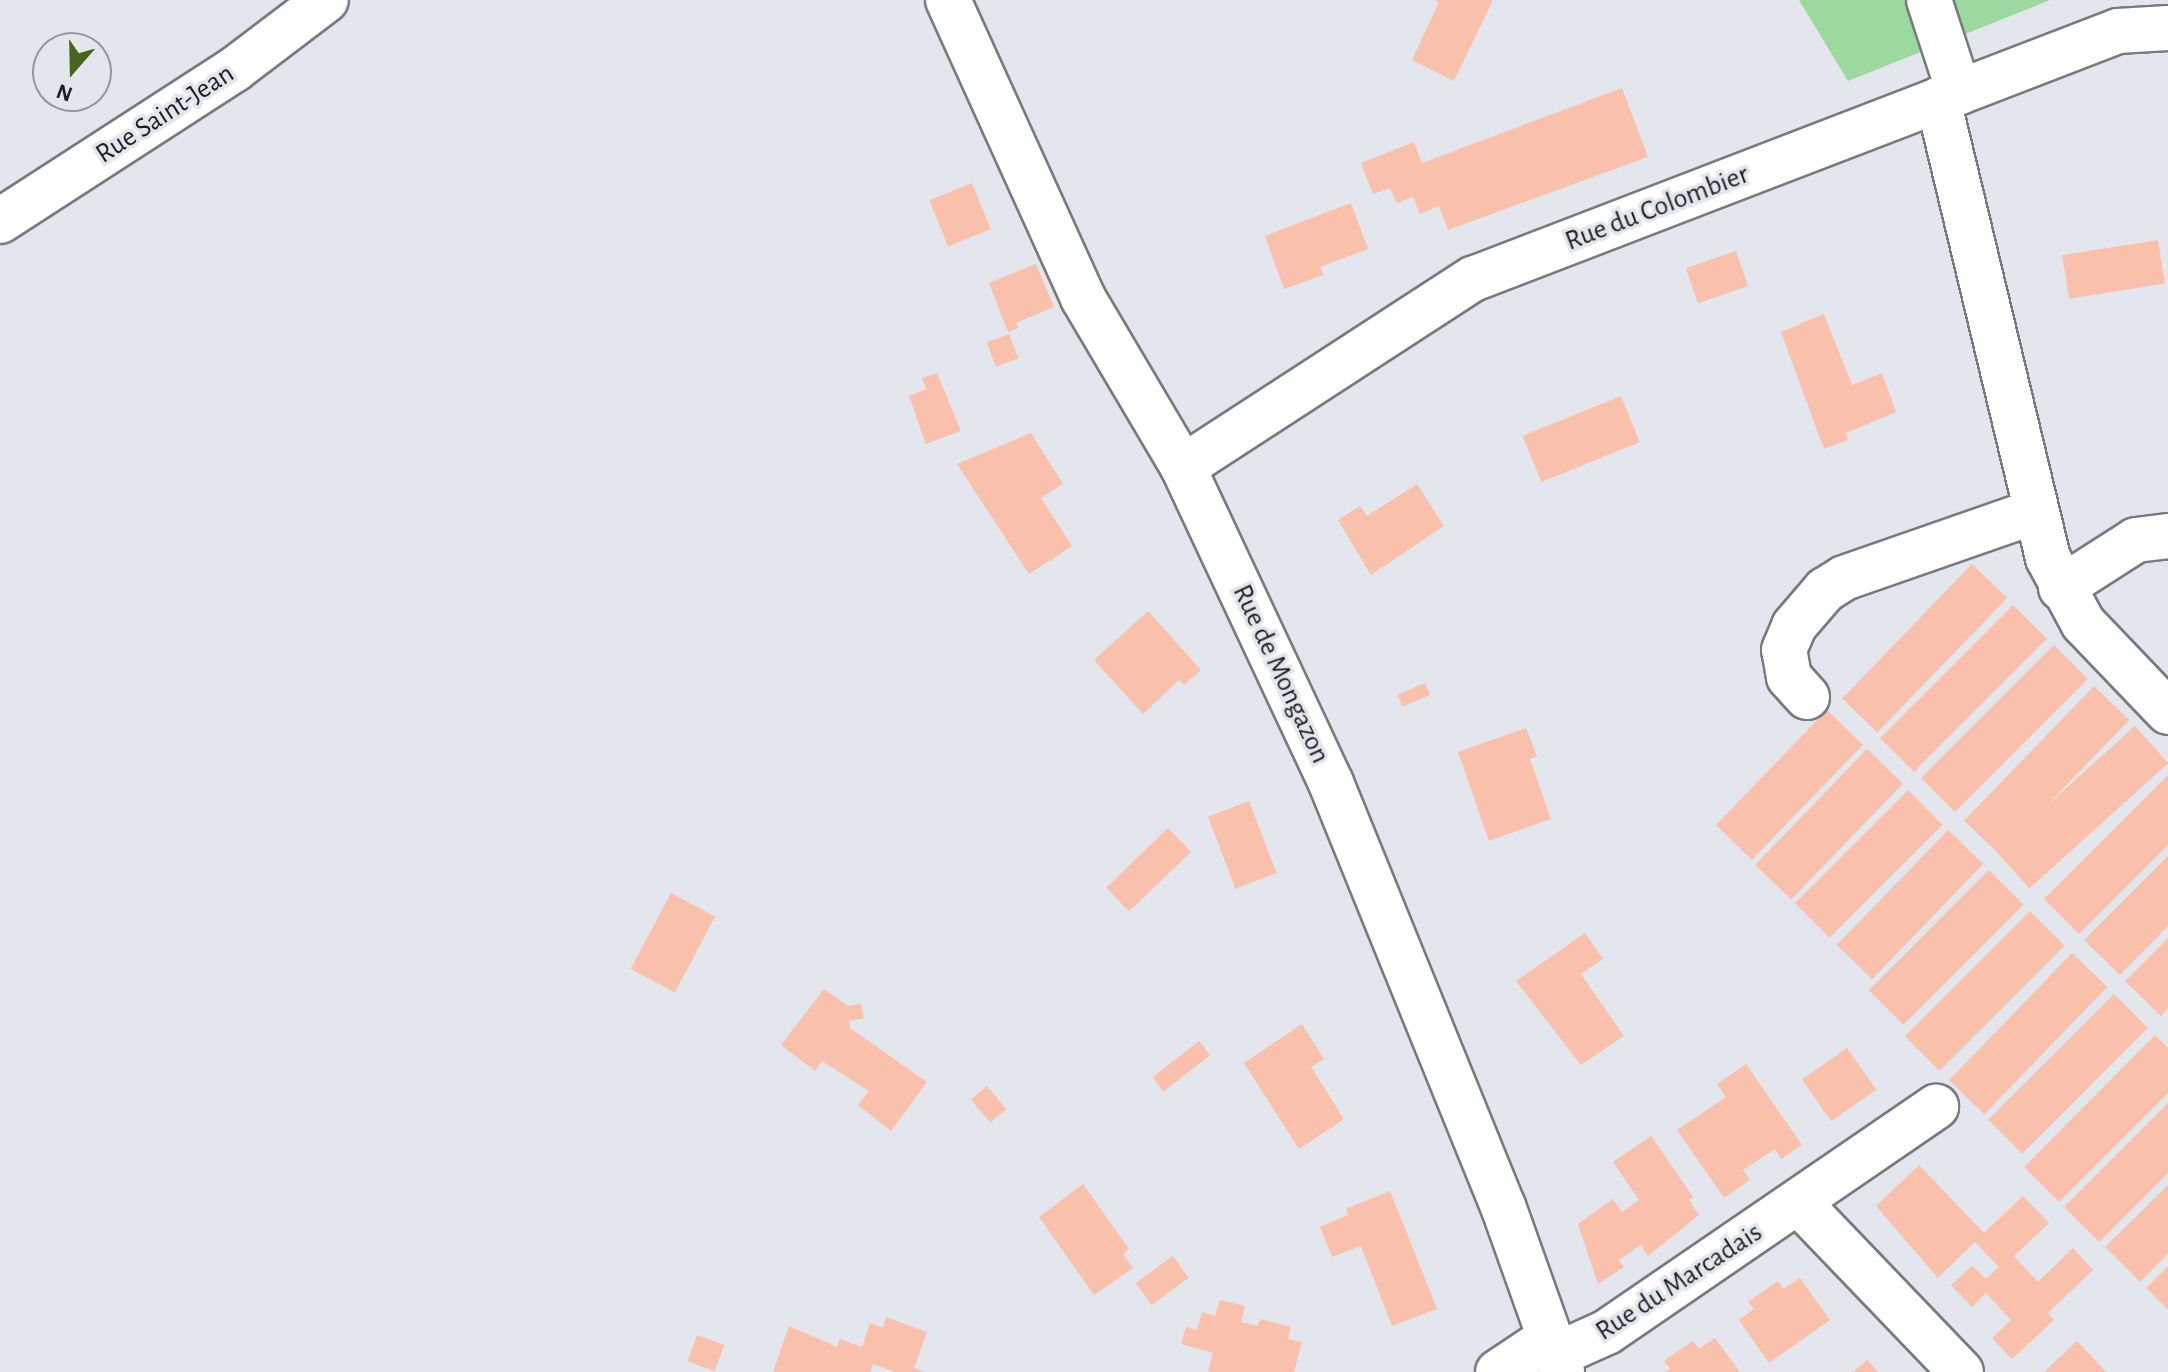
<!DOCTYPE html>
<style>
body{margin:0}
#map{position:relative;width:2168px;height:1372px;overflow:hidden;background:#e3e6ec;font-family:"Alegreya Sans",sans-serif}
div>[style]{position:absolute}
.green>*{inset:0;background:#9bd99e}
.building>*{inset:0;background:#f9c1ab;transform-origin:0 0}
.roads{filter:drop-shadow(2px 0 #777a7f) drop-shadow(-2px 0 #777a7f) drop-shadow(0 2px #777a7f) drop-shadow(0 -2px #777a7f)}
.minor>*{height:44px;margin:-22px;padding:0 22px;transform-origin:22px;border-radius:22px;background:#fff}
span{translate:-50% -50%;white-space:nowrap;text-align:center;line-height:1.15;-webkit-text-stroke:7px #e3e6ec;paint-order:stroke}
.street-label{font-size:28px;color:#1e1f21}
.north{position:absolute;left:32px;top:32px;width:80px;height:80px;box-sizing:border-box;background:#e3e6ec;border:2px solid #94969b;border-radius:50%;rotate:200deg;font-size:22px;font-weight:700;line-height:32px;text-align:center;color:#1e1f21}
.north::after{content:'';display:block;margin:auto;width:28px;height:36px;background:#48661b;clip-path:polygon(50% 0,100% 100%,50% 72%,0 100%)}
</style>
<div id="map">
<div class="green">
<div style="clip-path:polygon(1799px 0,2050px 0,1848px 81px)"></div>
</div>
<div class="building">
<div style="clip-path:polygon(1435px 0,1493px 0,1454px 81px,1412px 60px,1439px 2px)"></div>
<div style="clip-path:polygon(1622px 88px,1648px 157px,1448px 230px,1439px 206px,1420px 214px,1413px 197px,1397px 203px,1390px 188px,1373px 194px,1361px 163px,1414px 142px,1422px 163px)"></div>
<div style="left:972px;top:183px;width:50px;height:46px;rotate:68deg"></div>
<div style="clip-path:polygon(1351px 203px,1368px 249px,1320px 267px,1323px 275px,1284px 289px,1265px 236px)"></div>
<div style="left:2158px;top:240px;width:44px;height:97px;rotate:81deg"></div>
<div style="left:1736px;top:251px;width:37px;height:53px;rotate:71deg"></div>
<div style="clip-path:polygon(1036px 264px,1054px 307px,1016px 323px,1018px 328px,1008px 332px,989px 283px)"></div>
<div style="clip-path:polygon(1824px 314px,1852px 385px,1882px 373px,1896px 412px,1846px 433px,1848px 440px,1824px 449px,1781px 332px)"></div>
<div style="left:1009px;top:334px;width:26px;height:24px;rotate:69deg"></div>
<div style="clip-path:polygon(937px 373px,961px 431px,926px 444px,909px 396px,926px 389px,922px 378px)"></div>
<div style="left:1621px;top:396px;width:50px;height:106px;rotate:68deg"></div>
<div style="clip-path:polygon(1031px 433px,1063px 484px,1041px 498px,1072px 546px,1029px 574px,957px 464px)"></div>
<div style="clip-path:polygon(1417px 484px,1444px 526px,1371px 575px,1338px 520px,1360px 506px,1367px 516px)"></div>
<div style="left:1972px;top:564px;width:49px;height:187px;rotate:44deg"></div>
<div style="left:2013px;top:605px;width:48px;height:188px;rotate:45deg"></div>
<div style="clip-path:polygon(1148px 611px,1201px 670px,1184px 685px,1179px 680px,1143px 714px,1094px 660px)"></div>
<div style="left:2054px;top:645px;width:48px;height:188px;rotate:45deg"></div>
<div style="left:1425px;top:683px;width:13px;height:30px;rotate:67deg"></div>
<div style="left:2094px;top:686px;width:49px;height:187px;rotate:44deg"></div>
<div style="left:1827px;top:710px;width:50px;height:160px;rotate:44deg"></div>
<div style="left:2135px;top:726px;width:50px;height:187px;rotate:48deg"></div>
<div style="clip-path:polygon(1526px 728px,1537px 756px,1530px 759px,1551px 819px,1489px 841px,1458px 752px)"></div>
<div style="left:1867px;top:749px;width:50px;height:161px;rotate:44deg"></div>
<div style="clip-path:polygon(2168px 775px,2168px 845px,2079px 934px,2044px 899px)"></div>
<div style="left:1908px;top:790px;width:49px;height:160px;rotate:45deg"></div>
<div style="left:1249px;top:801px;width:77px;height:44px;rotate:69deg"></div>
<div style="left:1168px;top:828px;width:33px;height:86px;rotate:46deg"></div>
<div style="left:1948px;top:830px;width:49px;height:160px;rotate:44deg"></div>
<div style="clip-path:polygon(2168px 856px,2168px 926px,2120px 975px,2084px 940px)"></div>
<div style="left:1989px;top:870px;width:49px;height:170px;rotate:45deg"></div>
<div style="left:671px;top:893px;width:50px;height:86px;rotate:28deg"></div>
<div style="left:2030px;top:911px;width:49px;height:177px;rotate:45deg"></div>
<div style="clip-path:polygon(1585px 933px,1603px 959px,1581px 974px,1624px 1036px,1581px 1065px,1516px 981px)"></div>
<div style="clip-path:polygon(2168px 938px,2168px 1008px,2161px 1016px,2125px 981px)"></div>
<div style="left:2072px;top:953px;width:49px;height:177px;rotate:44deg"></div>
<div style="clip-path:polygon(824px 989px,848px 1006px,861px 1004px,864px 1018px,849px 1021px,850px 1028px,927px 1082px,891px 1131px,858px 1105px,869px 1091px,822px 1061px,815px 1071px,781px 1045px)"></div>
<div style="left:2114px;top:994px;width:48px;height:178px;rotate:45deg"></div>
<div style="clip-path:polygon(1302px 1024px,1324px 1059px,1311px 1067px,1344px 1119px,1299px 1149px,1244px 1063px)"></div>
<div style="clip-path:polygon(2155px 1035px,2168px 1048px,2168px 1093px,2059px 1202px,2024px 1167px)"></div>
<div style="left:1199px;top:1041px;width:18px;height:59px;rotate:52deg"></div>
<div style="left:1847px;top:1048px;width:51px;height:55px;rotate:55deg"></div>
<div style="clip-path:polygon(1746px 1064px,1802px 1145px,1781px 1159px,1775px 1149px,1743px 1170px,1750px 1180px,1724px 1198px,1677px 1130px,1726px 1097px,1717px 1084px)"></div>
<div style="left:987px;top:1086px;width:30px;height:21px;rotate:50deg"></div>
<div style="clip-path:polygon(2168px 1103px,2168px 1173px,2099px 1242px,2064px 1207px)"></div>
<div style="clip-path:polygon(1651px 1136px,1693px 1197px,1689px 1200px,1699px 1215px,1648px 1256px,1641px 1245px,1619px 1260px,1624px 1267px,1598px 1284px,1578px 1224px,1613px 1199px,1622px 1212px,1639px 1200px,1613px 1162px)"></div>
<div style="clip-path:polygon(1919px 1165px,1984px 1233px,2023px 1196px,2049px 1223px,2014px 1256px,2038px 1282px,2073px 1248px,2093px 1270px,2048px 1313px,2054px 1320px,2012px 1359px,1992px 1338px,2011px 1320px,1986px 1293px,1972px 1307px,1951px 1285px,1972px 1266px,1986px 1279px,1999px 1267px,1975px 1242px,1938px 1278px,1876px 1206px)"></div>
<div style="clip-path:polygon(1083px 1184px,1129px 1249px,1123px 1254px,1133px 1268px,1094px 1295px,1039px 1217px)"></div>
<div style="clip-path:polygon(2168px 1185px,2168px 1254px,2140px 1282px,2105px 1247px)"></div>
<div style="clip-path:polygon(1390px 1191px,1437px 1309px,1392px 1326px,1361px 1246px,1332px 1257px,1320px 1227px,1348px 1215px,1346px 1209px)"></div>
<div style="left:1173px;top:1256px;width:27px;height:46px;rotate:54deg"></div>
<div style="clip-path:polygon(2168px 1266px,2168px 1310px,2146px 1288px)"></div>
<div style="clip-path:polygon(1800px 1278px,1830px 1320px,1769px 1363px,1739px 1320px,1754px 1309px,1748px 1302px,1778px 1281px,1783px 1289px)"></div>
<div style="clip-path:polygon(1220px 1300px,1245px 1306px,1241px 1322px,1258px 1326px,1260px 1319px,1291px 1327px,1288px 1339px,1302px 1342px,1294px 1372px,1213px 1372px,1208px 1371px,1213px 1353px,1181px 1344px,1186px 1327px,1197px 1330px,1202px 1312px,1215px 1316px)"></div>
<div style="clip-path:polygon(886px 1317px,927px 1332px,914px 1368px,925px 1372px,896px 1372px,873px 1364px,870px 1372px,773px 1372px,789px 1326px,837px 1347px,840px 1339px,862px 1347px,870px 1323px,883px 1328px)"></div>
<div style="left:697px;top:1335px;width:29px;height:28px;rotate:20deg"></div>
<div style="clip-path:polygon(1715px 1338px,1740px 1372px,1665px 1372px,1670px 1369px,1664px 1361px,1693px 1341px,1699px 1349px)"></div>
<div style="clip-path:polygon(2077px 1341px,2106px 1372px,2044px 1372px)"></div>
<div style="clip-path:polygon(1867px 1360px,1878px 1372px,1853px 1372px)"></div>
</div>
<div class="roads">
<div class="minor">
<div style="left:948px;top:0;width:327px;rotate:65.6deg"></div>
<div style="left:1083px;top:298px;width:196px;rotate:59.4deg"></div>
<div style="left:1183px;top:467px;width:349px;rotate:64.9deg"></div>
<div style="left:1331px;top:783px;width:457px;rotate:67.9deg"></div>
<div style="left:1503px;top:1206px;width:176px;rotate:70.4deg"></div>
<div style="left:1929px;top:0;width:97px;rotate:71.9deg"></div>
<div style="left:1938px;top:100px;width:471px;rotate:76.5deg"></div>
<div style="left:2048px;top:558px;width:74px;rotate:61.7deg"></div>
<div style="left:2083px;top:623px;width:123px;rotate:46.3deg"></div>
<div style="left:0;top:221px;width:280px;rotate:-32.9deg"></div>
<div style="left:235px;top:69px;width:114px;rotate:-37.2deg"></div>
<div style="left:1183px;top:467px;width:346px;rotate:-33deg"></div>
<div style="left:1473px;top:279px;width:691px;rotate:-21.03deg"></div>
<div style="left:2118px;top:31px;width:50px;rotate:-3.4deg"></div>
<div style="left:2061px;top:588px;width:89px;rotate:-32.6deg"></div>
<div style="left:2136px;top:540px;width:32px;rotate:-7deg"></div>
<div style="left:1807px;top:697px;width:27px;rotate:-132deg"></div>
<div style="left:1789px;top:677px;width:27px;rotate:-100deg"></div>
<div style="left:1784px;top:650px;width:26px;rotate:-67deg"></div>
<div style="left:1794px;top:626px;width:48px;rotate:-49.3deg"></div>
<div style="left:1825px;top:590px;width:22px;rotate:-32deg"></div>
<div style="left:1844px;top:578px;width:200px;rotate:-19.2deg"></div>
<div style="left:1799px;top:1203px;width:234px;rotate:46.2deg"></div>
<div style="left:1556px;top:1355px;width:56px;rotate:-24.3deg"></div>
<div style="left:1607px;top:1332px;width:399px;rotate:-34.4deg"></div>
<div style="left:1498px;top:1372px;width:61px;rotate:-33.7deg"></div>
</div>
</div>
<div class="street-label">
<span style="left:165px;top:114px;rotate:-33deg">Rue Saint-Jean</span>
<span style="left:1657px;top:208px;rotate:-21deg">Rue du Colombier</span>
<span style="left:1281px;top:674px;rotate:65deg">Rue de Mongazon</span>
<span style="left:1679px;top:1282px;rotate:-33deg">Rue du Marcadais</span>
</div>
<div class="north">N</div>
</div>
